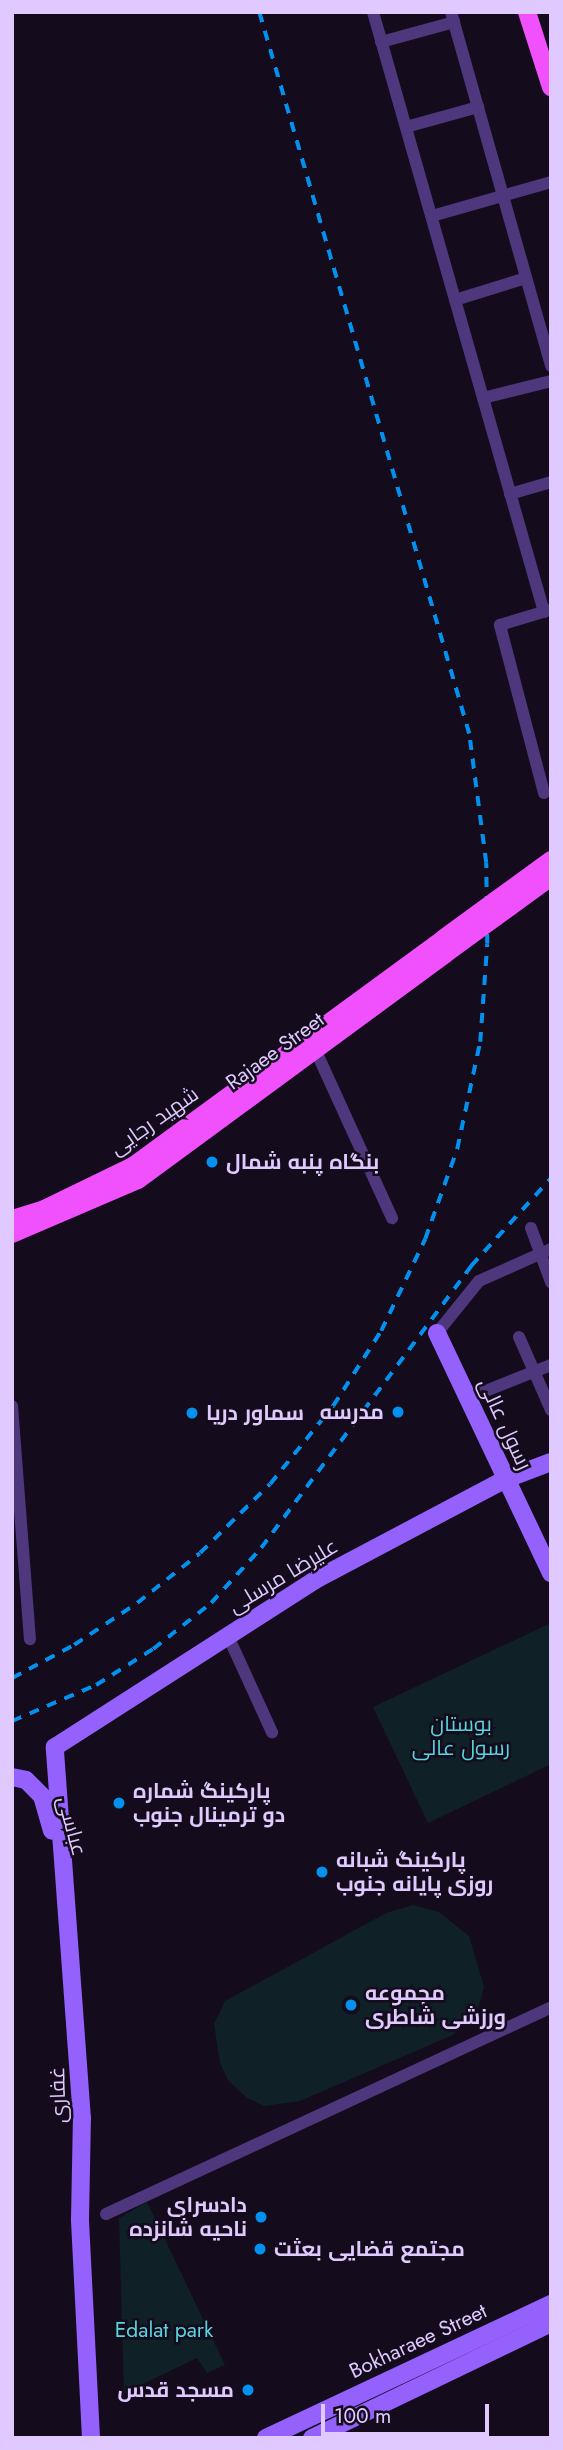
<!DOCTYPE html>
<meta charset="utf-8">
<style>
body{margin:0}
#map{position:relative;width:563px;height:2450px;overflow:hidden;background:#140c1d;font-family:Jost,Cairo,sans-serif}
div>[style]{position:absolute}
.green>*{inset:0;background:#0f2127}
.street>*{height:12px;margin:-6px;padding:0 6px;transform-origin:6px;border-radius:6px;background:#4e377c}
.secondary>*{height:18px;margin:-9px;padding:0 9px;transform-origin:9px;border-radius:9px;background:#9461fd}
.primary>*{height:18px;margin:-9px;padding:0 9px;transform-origin:9px;border-radius:9px;background:#f051fd}
.rail>*{height:3.5px;margin-top:-1.75px;transform-origin:0;background:repeating-linear-gradient(90deg,#0391f0 0 10px,transparent 0 19px)}
.primary-bridge>*{height:18px;margin:-9px;padding:0 9px;transform-origin:9px;border-radius:9px;background:#f051fd}
.dots>*{width:19px;height:19px;translate:-50% -50%;box-sizing:border-box;border:4px solid #140c1d;border-radius:50%}
span{translate:-50% -50%;white-space:nowrap;text-align:center;line-height:1.15;-webkit-text-stroke:5px #140c1d;paint-order:stroke}
.street-label{font-size:21px;color:#dfc9fe}
.poi-label{font-size:21px;color:#dfc9fe;font-weight:700}
.left{translate:0 -50%;text-align:left}
.right{translate:-100% -50%;text-align:right}
.park-label{font-size:21px;color:#57d6dd}
.frame{position:absolute;inset:0;border:14px solid #dfc9fe;pointer-events:none}
.scale{position:absolute;left:321px;top:2404px;width:168px;height:32px;box-sizing:border-box;border:4px solid #dfc9fe;border-top:0;padding-left:9px;font-size:21px;line-height:24px;white-space:nowrap;color:#dfc9fe;-webkit-text-stroke:5px #140c1d;paint-order:stroke}
</style>
<div id="map">
<div class="green">
<div style="clip-path:polygon(551px 1623px,551px 1764px,428px 1823px,373px 1707px)"></div>
<div style="clip-path:polygon(413px 1905px,439px 1912px,469px 1936px,484px 1987px,478px 2009px,453px 2035px,300px 2101px,264px 2106px,247px 2098px,228px 2080px,220px 2063px,214px 2024px,225px 2001px,386px 1913px)"></div>
<div style="clip-path:polygon(147px 2202px,225px 2365px,207px 2373px,197px 2358px,124px 2393px,119px 2218px)"></div>
</div>
<div class="street">
<div style="left:373px;top:12px;width:624px;rotate:74.09deg"></div>
<div style="left:451px;top:12px;width:368px;rotate:74.2deg"></div>
<div style="left:381px;top:42px;width:76px;rotate:-15.3deg"></div>
<div style="left:406px;top:127px;width:75px;rotate:-15.5deg"></div>
<div style="left:432px;top:216px;width:124px;rotate:-15.9deg"></div>
<div style="left:455px;top:300px;width:74px;rotate:-17.2deg"></div>
<div style="left:483px;top:398px;width:70px;rotate:-14deg"></div>
<div style="left:510px;top:494px;width:43px;rotate:-16.3deg"></div>
<div style="left:544px;top:793px;width:174px;rotate:-104.7deg"></div>
<div style="left:500px;top:625px;width:52px;rotate:-16.7deg"></div>
<div style="left:315px;top:1049px;width:186px;rotate:65.5deg"></div>
<div style="left:531px;top:1228px;width:58px;rotate:69.7deg"></div>
<div style="left:437px;top:1333px;width:67px;rotate:-51.1deg"></div>
<div style="left:479px;top:1281px;width:79px;rotate:-24deg"></div>
<div style="left:519px;top:1337px;width:80px;rotate:66.3deg"></div>
<div style="left:468px;top:1398px;width:89px;rotate:-21.7deg"></div>
<div style="left:12px;top:1406px;width:234px;rotate:85.6deg"></div>
<div style="left:228px;top:1636px;width:106px;rotate:65.4deg"></div>
<div style="left:106px;top:2214px;width:491px;rotate:-24.9deg"></div>
</div>
<div class="secondary">
<div style="left:437px;top:1333px;width:266px;rotate:64.6deg"></div>
<div style="left:12px;top:1777px;width:14px;rotate:12deg"></div>
<div style="left:26px;top:1780px;width:23px;rotate:45deg"></div>
<div style="left:42px;top:1796px;width:36px;rotate:74deg"></div>
<div style="left:91px;top:2438px;width:219px;rotate:-92.9deg"></div>
<div style="left:80px;top:2219px;width:100px;rotate:-88.9deg"></div>
<div style="left:82px;top:2119px;width:373px;rotate:-94.2deg"></div>
<div style="left:55px;top:1747px;width:309px;rotate:-32.7deg"></div>
<div style="left:315px;top:1580px;width:216px;rotate:-27.9deg"></div>
<div style="left:506px;top:1479px;width:48px;rotate:-20.7deg"></div>
<div style="left:266px;top:2438px;width:315px;rotate:-25.2deg"></div>
<div style="left:312px;top:2438px;width:265px;rotate:-25.7deg"></div>
</div>
<div class="primary">
<div style="left:527px;top:12px;width:79px;rotate:72.3deg"></div>
<div style="left:496px;top:900px;width:68px;rotate:-36deg"></div>
<div style="left:496px;top:917px;width:68px;rotate:-36deg"></div>
<div style="left:12px;top:1219px;width:34px;rotate:-17deg"></div>
<div style="left:44px;top:1209px;width:99px;rotate:-25.8deg"></div>
<div style="left:133px;top:1166px;width:386px;rotate:-36.2deg"></div>
<div style="left:12px;top:1234px;width:137px;rotate:-23.2deg"></div>
<div style="left:138px;top:1180px;width:380px;rotate:-36.3deg"></div>
</div>
<div class="rail">
<div style="left:12px;top:1678px;width:70px;rotate:-28deg"></div>
<div style="left:74px;top:1645px;width:76px;rotate:-33.7deg"></div>
<div style="left:137px;top:1603px;width:80px;rotate:-38.4deg"></div>
<div style="left:200px;top:1553px;width:98px;rotate:-44.6deg"></div>
<div style="left:270px;top:1484px;width:100px;rotate:-51.1deg"></div>
<div style="left:333px;top:1406px;width:89px;rotate:-57.4deg"></div>
<div style="left:381px;top:1331px;width:102px;rotate:-64.4deg"></div>
<div style="left:425px;top:1239px;width:96px;rotate:-70.4deg"></div>
<div style="left:457px;top:1149px;width:109px;rotate:-77.9deg"></div>
<div style="left:480px;top:1042px;width:98px;rotate:-85.9deg"></div>
<div style="left:487px;top:944px;width:81px;rotate:-90.7deg"></div>
<div style="left:486px;top:863px;width:130px;rotate:-97.5deg"></div>
<div style="left:469px;top:734px;width:752px;rotate:-106.22deg"></div>
<div style="left:12px;top:1721px;width:91px;rotate:-23.2deg"></div>
<div style="left:96px;top:1685px;width:67px;rotate:-32.3deg"></div>
<div style="left:153px;top:1649px;width:74px;rotate:-38.4deg"></div>
<div style="left:211px;top:1603px;width:74px;rotate:-47.7deg"></div>
<div style="left:261px;top:1548px;width:352px;rotate:-53.3deg"></div>
<div style="left:471px;top:1266px;width:119px;rotate:-47.7deg"></div>
</div>
<div class="primary-bridge">
<div style="left:444px;top:938px;width:64px;rotate:-36.2deg"></div>
<div style="left:444px;top:955px;width:64px;rotate:-36.2deg"></div>
</div>
<div class="dots">
<div style="left:212px;top:1162px;background:#0391f0"></div>
<div style="left:398px;top:1412px;background:#0391f0"></div>
<div style="left:192px;top:1413px;background:#0391f0"></div>
<div style="left:119px;top:1803px;background:#0391f0"></div>
<div style="left:322px;top:1872px;background:#0391f0"></div>
<div style="left:351px;top:2005px;background:#0391f0"></div>
<div style="left:261px;top:2217px;background:#0391f0"></div>
<div style="left:260px;top:2249px;background:#0391f0"></div>
<div style="left:248px;top:2390px;background:#0391f0"></div>
</div>
<div class="street-label">
<span style="left:275px;top:1051px;rotate:-36deg">Rajaee Street</span>
<span style="left:154px;top:1121px;rotate:-35deg">شهید رجایی</span>
<span style="left:505px;top:1424px;rotate:65deg">رسول عالی</span>
<span style="left:283px;top:1576px;rotate:-31deg">علیرضا مرسلی</span>
<span style="left:72px;top:1826px;rotate:75deg">عباسی</span>
<span style="left:58px;top:2095px;rotate:-92deg">غفاری</span>
<span style="left:418px;top:2341px;rotate:-25deg">Bokharaee Street</span>
</div>
<div class="poi-label">
<span class="left" style="left:226px;top:1162px">بنگاه پنبه شمال</span>
<span class="right" style="left:384px;top:1412px">مدرسه</span>
<span class="left" style="left:206px;top:1413px">سماور دریا</span>
<span class="left" style="left:133px;top:1803px">پارکینگ شماره<br>دو ترمینال جنوب</span>
<span class="left" style="left:336px;top:1872px">پارکینگ شبانه<br>روزی پایانه جنوب</span>
<span class="left" style="left:365px;top:2005px">مجموعه<br>ورزشی شاطری</span>
<span class="right" style="left:247px;top:2217px">دادسرای<br>ناحیه شانزده</span>
<span class="left" style="left:274px;top:2249px">مجتمع قضایی بعثت</span>
<span class="right" style="left:234px;top:2390px">مسجد قدس</span>
</div>
<div class="park-label">
<span style="left:461px;top:1736px">بوستان<br>رسول عالی</span>
<span style="left:164px;top:2330px">Edalat park</span>
</div>
<div class="frame"></div>
<div class="scale">100 m</div>
</div>
